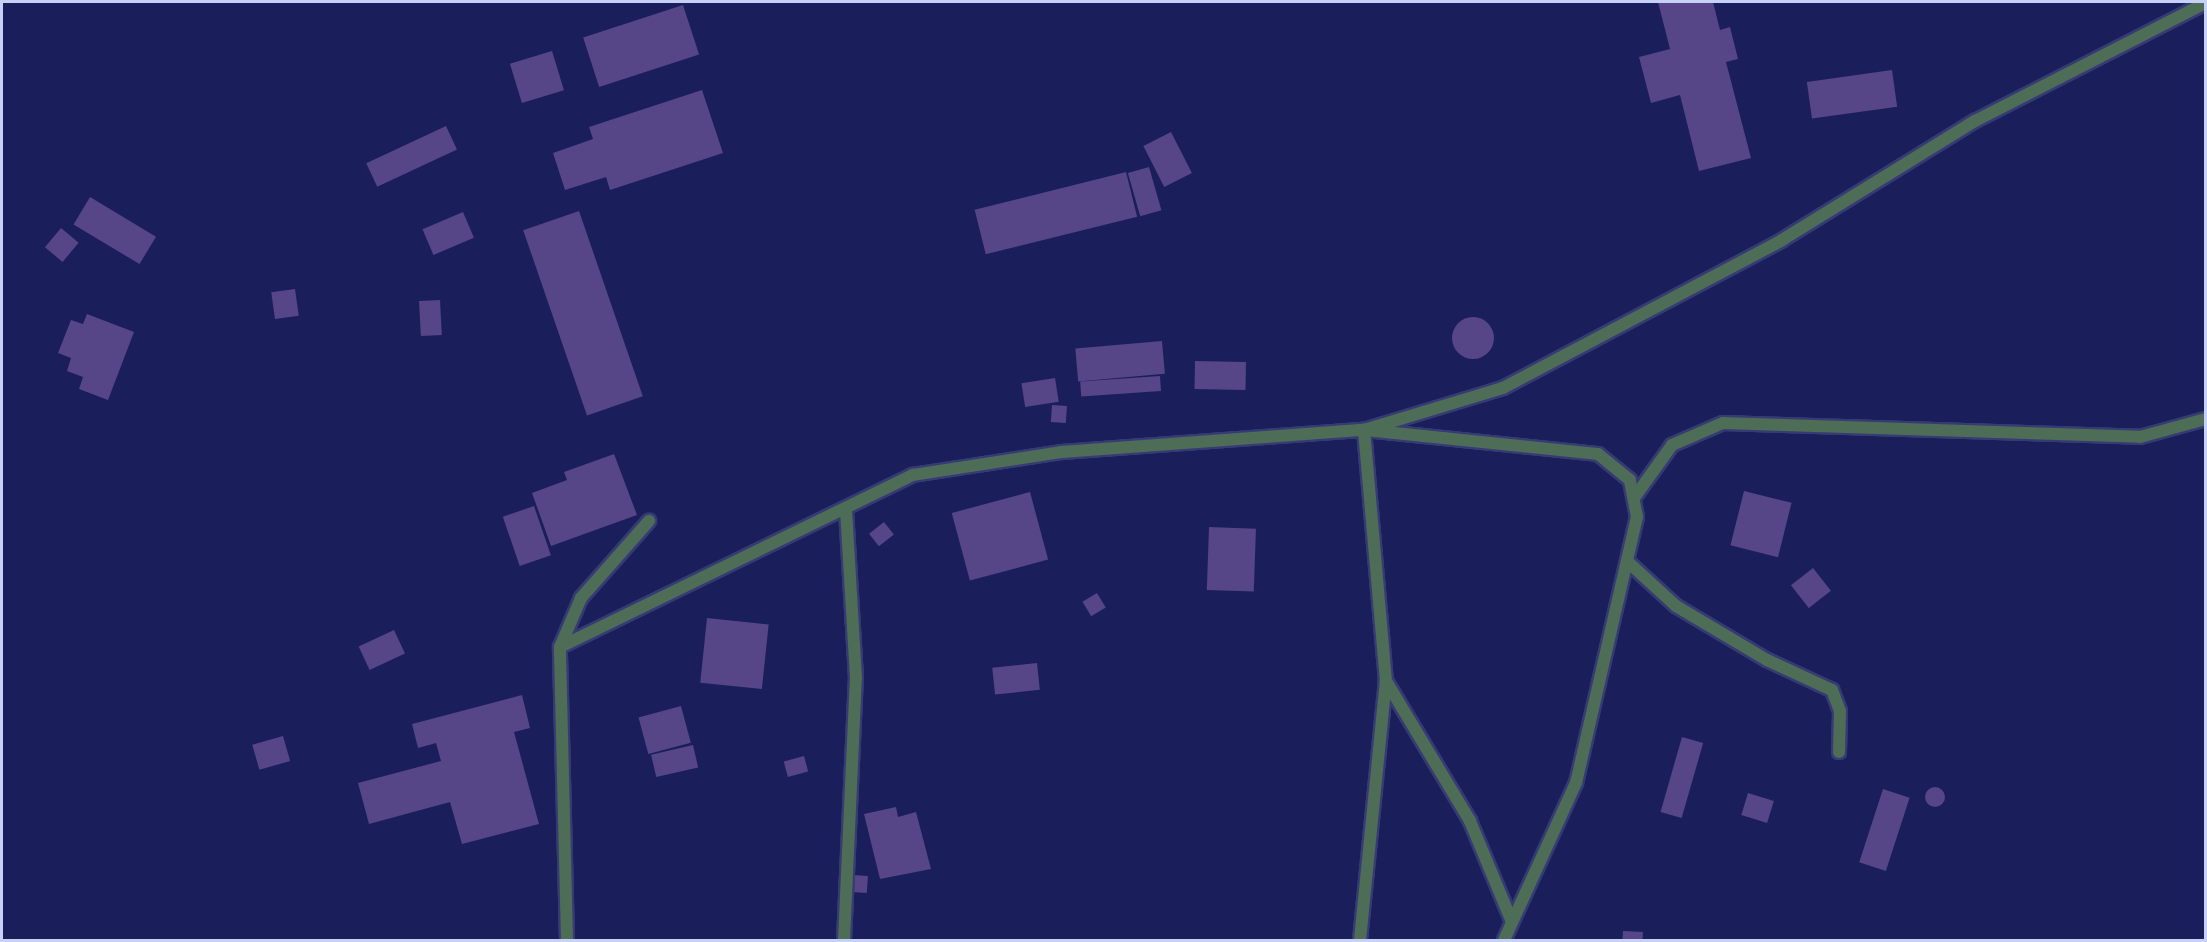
<!DOCTYPE html>
<style>
body{margin:0}
#map{position:relative;width:2207px;height:942px;overflow:hidden;background:#1a1f5b;font-family:"Public Sans",sans-serif}
div>[style]{position:absolute}
.building>*{inset:0;background:#564587;transform-origin:0 0}
.round{border-radius:50%}
.roads{filter:drop-shadow(2px 0 #363b74) drop-shadow(-2px 0 #363b74) drop-shadow(0 2px #363b74) drop-shadow(0 -2px #363b74)}
.lane>*{height:12px;margin:-6px;padding:0 6px;transform-origin:6px;border-radius:6px;background:#4d6d57}
.street>*{height:12px;margin:-6px;padding:0 6px;transform-origin:6px;border-radius:6px;background:#4d6d57}
span{translate:-50% -50%;white-space:nowrap;text-align:center;line-height:1.15;-webkit-text-stroke:4.5px #1a1f5b;paint-order:stroke}
.frame{position:absolute;inset:0;border:3px solid #c7d1f6;pointer-events:none}
</style>
<div id="map">
<div class="building">
<div style="clip-path:polygon(1658px 2px,1713px 2px,1720px 30px,1730px 27px,1738px 59px,1726px 62px,1751px 158px,1699px 171px,1680px 95px,1651px 103px,1639px 57px,1670px 49px)"></div>
<div style="left:683px;top:5px;width:52px;height:105px;rotate:72deg"></div>
<div style="left:552px;top:51px;width:41px;height:44px;rotate:73deg"></div>
<div style="left:1892px;top:70px;width:37px;height:86px;rotate:82deg"></div>
<div style="clip-path:polygon(702px 90px,723px 153px,610px 190px,606px 177px,565px 190px,553px 153px,593px 139px,589px 127px)"></div>
<div style="left:446px;top:126px;width:26px;height:88px;rotate:65deg"></div>
<div style="left:1171px;top:132px;width:46px;height:31px;rotate:63deg"></div>
<div style="left:1149px;top:167px;width:45px;height:22px;rotate:74deg"></div>
<div style="left:1126px;top:172px;width:46px;height:156px;rotate:76deg"></div>
<div style="left:90px;top:197px;width:77px;height:32px;rotate:31deg"></div>
<div style="left:579px;top:211px;width:196px;height:59px;rotate:71deg"></div>
<div style="left:463px;top:212px;width:28px;height:44px;rotate:67deg"></div>
<div style="left:61px;top:228px;width:23px;height:25px;rotate:40deg"></div>
<div style="left:295px;top:289px;width:27px;height:24px;rotate:82deg"></div>
<div style="left:440px;top:300px;width:35px;height:21px;rotate:87deg"></div>
<div style="clip-path:polygon(87px 314px,134px 332px,108px 400px,79px 389px,83px 377px,67px 371px,71px 358px,58px 353px,71px 320px,83px 324px)"></div>
<div class="round" style="left:1452px;top:317px;width:42px;height:42px"></div>
<div style="left:1162px;top:341px;width:33px;height:87px;rotate:85deg"></div>
<div style="left:1195px;top:361px;width:51px;height:28px;rotate:1deg"></div>
<div style="left:1160px;top:376px;width:15px;height:80px;rotate:86deg"></div>
<div style="left:1055px;top:378px;width:24px;height:34px;rotate:81deg"></div>
<div style="left:1052px;top:405px;width:15px;height:17px;rotate:4deg"></div>
<div style="clip-path:polygon(614px 454px,637px 515px,551px 546px,532px 493px,567px 480px,564px 472px)"></div>
<div style="left:1744px;top:491px;width:49px;height:56px;rotate:14deg"></div>
<div style="left:1030px;top:492px;width:70px;height:81px;rotate:75deg"></div>
<div style="left:534px;top:506px;width:52px;height:33px;rotate:71deg"></div>
<div style="left:884px;top:522px;width:16px;height:19px;rotate:52deg"></div>
<div style="left:1209px;top:527px;width:47px;height:63px;rotate:2deg"></div>
<div style="left:1813px;top:568px;width:29px;height:28px;rotate:52deg"></div>
<div style="left:1097px;top:593px;width:17px;height:17px;rotate:59deg"></div>
<div style="left:707px;top:618px;width:62px;height:65px;rotate:6deg"></div>
<div style="left:394px;top:630px;width:26px;height:39px;rotate:65deg"></div>
<div style="left:1037px;top:663px;width:27px;height:45px;rotate:84deg"></div>
<div style="clip-path:polygon(522px 695px,530px 728px,514px 732px,539px 824px,462px 844px,450px 802px,369px 824px,358px 783px,441px 761px,436px 743px,418px 748px,412px 724px)"></div>
<div style="left:681px;top:706px;width:38px;height:44px;rotate:75deg"></div>
<div style="left:283px;top:736px;width:26px;height:32px;rotate:74deg"></div>
<div style="left:1682px;top:737px;width:22px;height:78px;rotate:16deg"></div>
<div style="left:693px;top:745px;width:23px;height:43px;rotate:77deg"></div>
<div style="left:804px;top:756px;width:16px;height:21px;rotate:75deg"></div>
<div class="round" style="left:1925px;top:787px;width:20px;height:20px"></div>
<div style="left:1883px;top:789px;width:28px;height:77px;rotate:18deg"></div>
<div style="left:1748px;top:793px;width:27px;height:23px;rotate:17deg"></div>
<div style="clip-path:polygon(896px 807px,898px 817px,916px 812px,931px 869px,880px 879px,864px 814px)"></div>
<div style="left:853px;top:875px;width:15px;height:17px;rotate:4deg"></div>
<div style="left:1623px;top:931px;width:20px;height:9px;rotate:3deg"></div>
</div>
<div class="roads">
<div class="lane">
<div style="left:1628px;top:562px;width:65px;rotate:42.5deg"></div>
<div style="left:1676px;top:606px;width:106px;rotate:30.7deg"></div>
<div style="left:1767px;top:660px;width:72px;rotate:24.8deg"></div>
<div style="left:1832px;top:690px;width:22px;rotate:69deg"></div>
<div style="left:1840px;top:711px;width:41px;rotate:91.4deg"></div>
</div>
<div class="street">
<div style="left:1634px;top:498px;width:65px;rotate:-54.4deg"></div>
<div style="left:1672px;top:445px;width:56px;rotate:-23.3deg"></div>
<div style="left:1723px;top:423px;width:417px;rotate:1.9deg"></div>
<div style="left:2140px;top:437px;width:68px;rotate:-15.3deg"></div>
<div style="left:560px;top:647px;width:393px;rotate:-26deg"></div>
<div style="left:913px;top:475px;width:150px;rotate:-8.8deg"></div>
<div style="left:1061px;top:452px;width:304px;rotate:-4.2deg"></div>
<div style="left:1364px;top:430px;width:145px;rotate:-16.8deg"></div>
<div style="left:1503px;top:388px;width:316px;rotate:-27.9deg"></div>
<div style="left:1782px;top:240px;width:227px;rotate:-31.7deg"></div>
<div style="left:1975px;top:121px;width:259px;rotate:-27.1deg"></div>
<div style="left:567px;top:940px;width:293px;rotate:-91.4deg"></div>
<div style="left:560px;top:647px;width:53px;rotate:-66.8deg"></div>
<div style="left:581px;top:598px;width:103px;rotate:-48.6deg"></div>
<div style="left:844px;top:940px;width:262px;rotate:-87.4deg"></div>
<div style="left:856px;top:678px;width:169px;rotate:-93.4deg"></div>
<div style="left:1360px;top:940px;width:260px;rotate:-84.3deg"></div>
<div style="left:1504px;top:940px;width:173px;rotate:-65.4deg"></div>
<div style="left:1576px;top:783px;width:273px;rotate:-77.1deg"></div>
<div style="left:1637px;top:517px;width:38px;rotate:-101deg"></div>
<div style="left:1630px;top:480px;width:41px;rotate:-140.9deg"></div>
<div style="left:1598px;top:454px;width:235px;rotate:-174.1deg"></div>
<div style="left:1364px;top:430px;width:252px;rotate:85deg"></div>
<div style="left:1386px;top:681px;width:163px;rotate:59deg"></div>
<div style="left:1470px;top:821px;width:109px;rotate:67.4deg"></div>
</div>
</div>
<div class="frame"></div>
</div>
